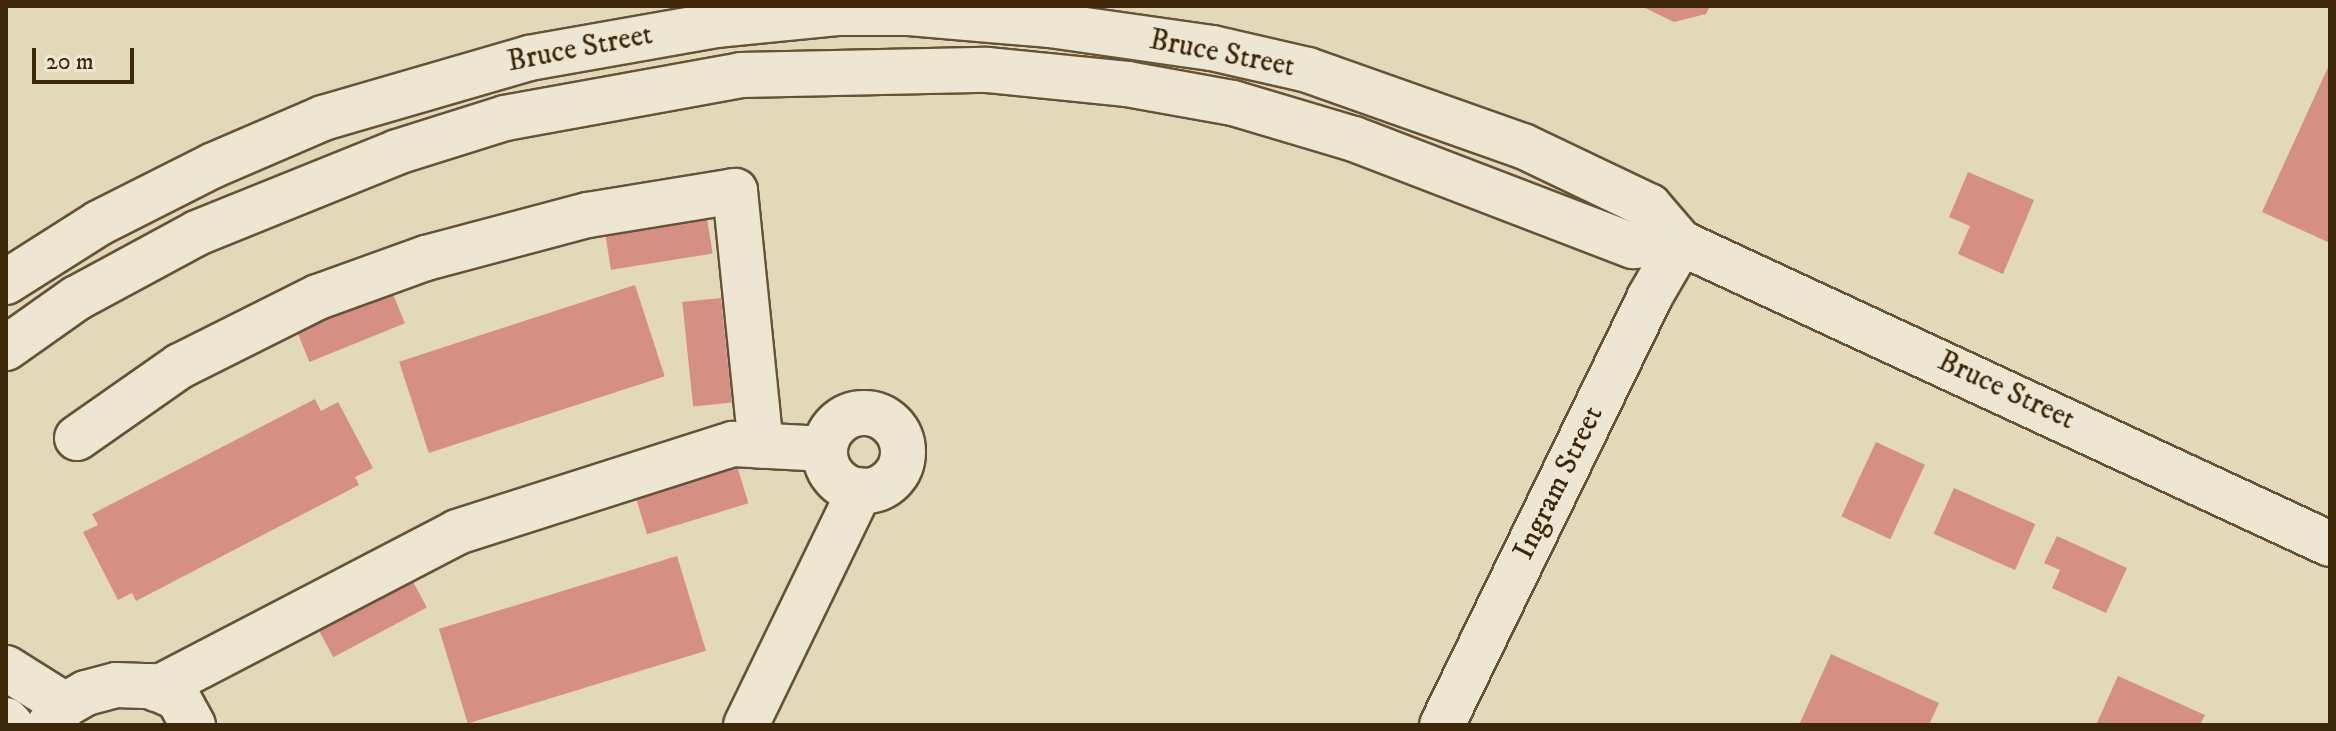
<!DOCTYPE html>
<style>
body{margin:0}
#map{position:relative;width:2336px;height:731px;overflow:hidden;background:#e2d8ba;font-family:"IM FELL DW Pica",serif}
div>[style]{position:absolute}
.building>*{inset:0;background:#d58f84;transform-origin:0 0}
.roads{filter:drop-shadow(2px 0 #665335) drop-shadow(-2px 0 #665335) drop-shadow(0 2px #665335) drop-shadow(0 -2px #665335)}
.minor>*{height:44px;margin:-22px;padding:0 22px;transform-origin:22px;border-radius:22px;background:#ece6d2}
.minor>.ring{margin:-22px;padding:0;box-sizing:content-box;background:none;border:44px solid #ece6d2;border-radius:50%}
span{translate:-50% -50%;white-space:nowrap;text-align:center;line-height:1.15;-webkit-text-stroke:8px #ece6d2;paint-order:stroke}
.street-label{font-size:30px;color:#3d2709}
.frame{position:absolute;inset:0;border:8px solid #3d2709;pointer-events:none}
.scale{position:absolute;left:32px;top:48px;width:102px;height:36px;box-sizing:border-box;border:4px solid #3d2709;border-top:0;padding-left:10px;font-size:24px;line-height:28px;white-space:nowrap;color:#3d2709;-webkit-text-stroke:6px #ece6d2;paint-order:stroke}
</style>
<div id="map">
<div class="building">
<div style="clip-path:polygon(1641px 6px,1710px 6px,1706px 14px,1674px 22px)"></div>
<div style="clip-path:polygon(2330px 63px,2330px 243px,2262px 212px)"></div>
<div style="clip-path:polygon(1968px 172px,2034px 200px,2003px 274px,1958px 254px,1970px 226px,1949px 217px)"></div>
<div style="left:707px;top:218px;width:36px;height:103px;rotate:81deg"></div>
<div style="left:635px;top:285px;width:96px;height:248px;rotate:72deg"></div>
<div style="left:391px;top:289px;width:37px;height:103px;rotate:68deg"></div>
<div style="left:721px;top:298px;width:105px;height:39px;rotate:84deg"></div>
<div style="clip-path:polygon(315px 399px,321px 411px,338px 402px,373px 468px,355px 477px,359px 485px,136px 601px,132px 593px,118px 600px,83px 532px,98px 525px,92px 514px)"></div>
<div style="left:1876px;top:442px;width:54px;height:82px;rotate:25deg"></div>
<div style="left:737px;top:466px;width:39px;height:106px;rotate:73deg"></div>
<div style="left:1954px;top:488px;width:89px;height:50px;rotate:24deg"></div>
<div style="clip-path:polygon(2057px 536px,2127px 568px,2106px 613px,2052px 588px,2060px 570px,2044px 563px)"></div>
<div style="left:677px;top:556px;width:99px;height:249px;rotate:73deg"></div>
<div style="left:409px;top:574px;width:38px;height:106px;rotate:62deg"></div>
<div style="clip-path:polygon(1831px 654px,1939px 703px,1929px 725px,1799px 725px)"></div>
<div style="clip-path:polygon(2118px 676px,2205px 715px,2200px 725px,2096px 725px)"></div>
</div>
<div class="roads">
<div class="minor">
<div style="left:6px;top:282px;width:110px;rotate:-32.4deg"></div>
<div style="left:99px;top:223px;width:129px;rotate:-26.8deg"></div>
<div style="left:214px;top:165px;width:119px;rotate:-23.3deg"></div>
<div style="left:323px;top:118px;width:215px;rotate:-16.2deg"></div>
<div style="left:529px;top:58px;width:190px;rotate:-10deg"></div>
<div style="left:716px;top:25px;width:124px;rotate:-5.6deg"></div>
<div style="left:839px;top:13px;width:70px"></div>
<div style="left:909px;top:13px;width:142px;rotate:4.9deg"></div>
<div style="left:1050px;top:25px;width:164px;rotate:8.1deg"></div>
<div style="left:1212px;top:48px;width:98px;rotate:12.9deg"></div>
<div style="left:1308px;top:70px;width:228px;rotate:19.5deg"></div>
<div style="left:1523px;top:146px;width:140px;rotate:25.5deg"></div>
<div style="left:1649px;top:206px;width:49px;rotate:49.1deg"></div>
<div style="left:1681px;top:243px;width:715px;rotate:24.88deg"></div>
<div style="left:6px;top:348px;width:87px;rotate:-35.2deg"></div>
<div style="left:77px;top:298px;width:136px;rotate:-28.4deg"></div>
<div style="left:197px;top:233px;width:216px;rotate:-22deg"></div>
<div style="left:397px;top:152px;width:113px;rotate:-17.5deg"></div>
<div style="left:505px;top:118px;width:240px;rotate:-10.3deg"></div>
<div style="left:741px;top:75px;width:246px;rotate:-1.2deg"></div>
<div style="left:987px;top:70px;width:141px;rotate:5.7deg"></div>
<div style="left:1127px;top:84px;width:108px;rotate:10.2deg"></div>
<div style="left:1233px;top:103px;width:126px;rotate:16.6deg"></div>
<div style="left:1354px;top:139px;width:299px;rotate:21deg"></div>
<div style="left:1633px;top:246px;width:48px;rotate:-3.6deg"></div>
<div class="ring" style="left:825px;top:413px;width:34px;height:34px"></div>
<div style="left:77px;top:438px;width:126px;rotate:-35deg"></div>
<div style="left:180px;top:366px;width:154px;rotate:-26.6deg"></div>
<div style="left:318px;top:297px;width:115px;rotate:-19.9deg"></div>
<div style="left:426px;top:258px;width:168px;rotate:-14.9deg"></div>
<div style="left:588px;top:215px;width:149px;rotate:-9.3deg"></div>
<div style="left:735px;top:191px;width:256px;rotate:84.2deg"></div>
<div style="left:6px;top:668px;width:70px;rotate:32.1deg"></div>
<div style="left:156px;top:689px;width:339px;rotate:-27.5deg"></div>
<div style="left:457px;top:532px;width:290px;rotate:-17.7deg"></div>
<div style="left:733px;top:444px;width:92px;rotate:3.1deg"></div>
<div style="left:6px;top:720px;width:7px;rotate:45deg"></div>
<div style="left:49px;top:725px;width:26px;rotate:-51deg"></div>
<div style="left:65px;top:705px;width:24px;rotate:-30deg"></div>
<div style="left:86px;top:693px;width:31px;rotate:-15deg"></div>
<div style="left:116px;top:685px;width:35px;rotate:2deg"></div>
<div style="left:151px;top:686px;width:30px;rotate:24deg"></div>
<div style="left:178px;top:698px;width:31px;rotate:61deg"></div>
<div style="left:746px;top:725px;width:261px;rotate:-64.1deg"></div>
<div style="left:1442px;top:725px;width:475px;rotate:-64.1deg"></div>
<div style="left:1649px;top:298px;width:64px;rotate:-59.8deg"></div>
</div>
</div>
<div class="street-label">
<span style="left:580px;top:49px;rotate:-11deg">Bruce Street</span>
<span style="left:1222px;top:54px;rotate:11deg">Bruce Street</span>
<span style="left:2006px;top:391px;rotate:25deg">Bruce Street</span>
<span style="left:1559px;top:483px;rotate:-64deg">Ingram Street</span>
</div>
<div class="frame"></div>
<div class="scale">20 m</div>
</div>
